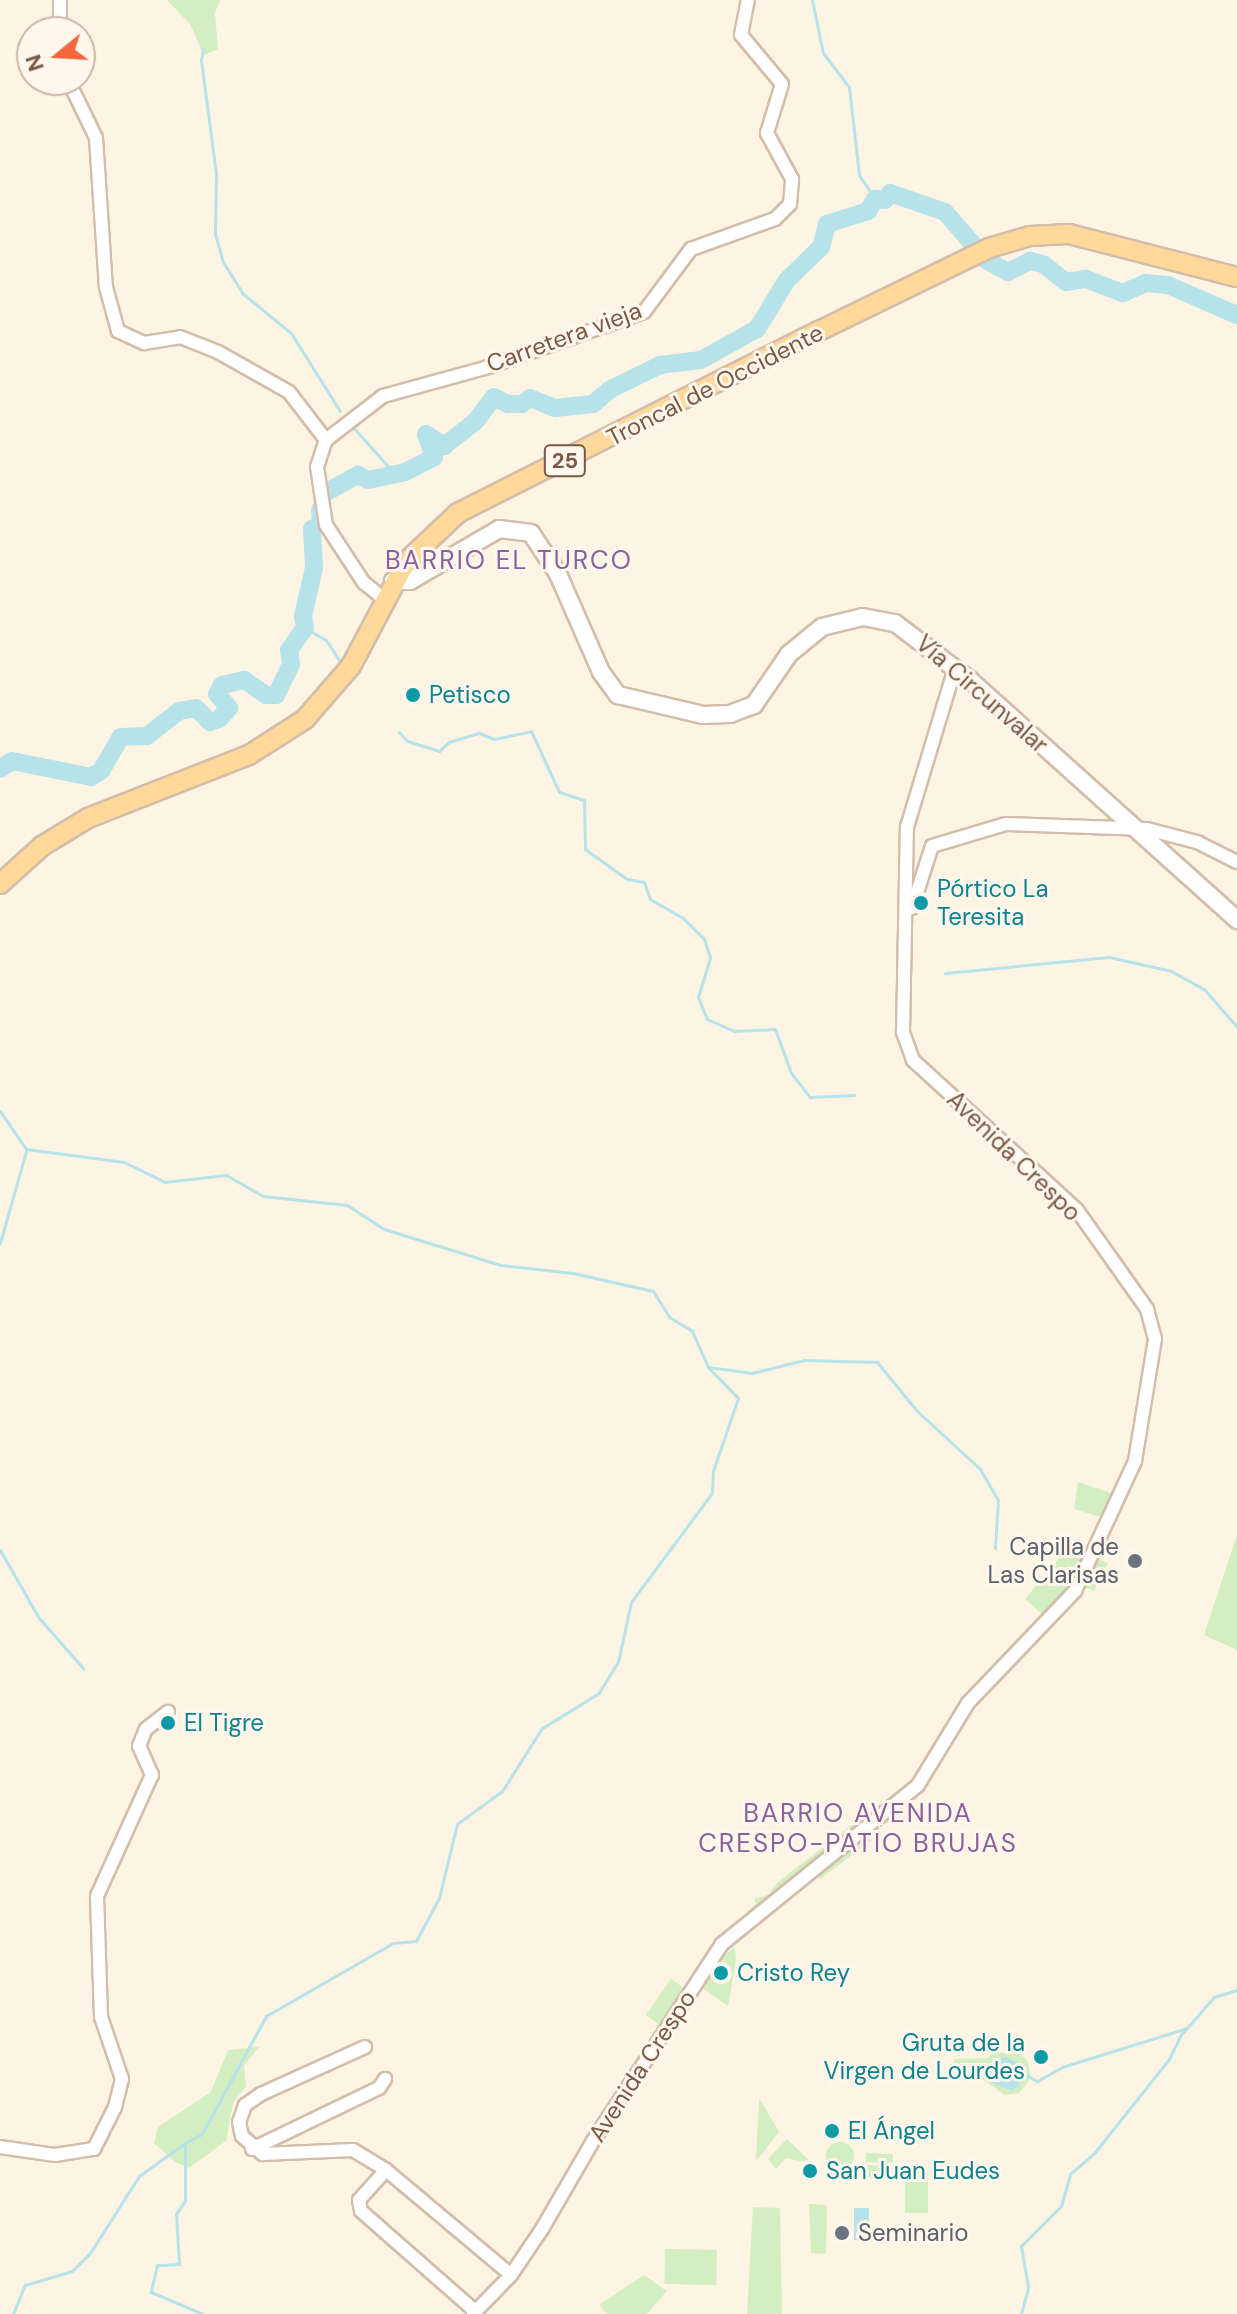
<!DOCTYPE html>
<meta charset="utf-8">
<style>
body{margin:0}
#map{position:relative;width:1237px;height:2314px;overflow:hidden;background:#fef4e3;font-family:"DM Sans",sans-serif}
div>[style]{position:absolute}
.green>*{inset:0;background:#d3eec0;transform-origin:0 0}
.round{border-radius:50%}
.water>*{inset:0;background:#b6e2ea;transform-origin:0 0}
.stream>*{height:3px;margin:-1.5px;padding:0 1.5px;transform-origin:1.5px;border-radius:1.5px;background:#b6e2ea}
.river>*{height:18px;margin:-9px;padding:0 9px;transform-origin:9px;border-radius:9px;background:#b6e2ea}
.roads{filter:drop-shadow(2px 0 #d3bdab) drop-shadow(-2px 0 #d3bdab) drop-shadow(0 2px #d3bdab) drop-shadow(0 -2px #d3bdab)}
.street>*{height:12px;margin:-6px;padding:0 6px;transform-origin:6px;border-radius:6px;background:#fff}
.secondary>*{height:16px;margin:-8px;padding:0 8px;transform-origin:8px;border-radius:8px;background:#fff}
.primary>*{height:18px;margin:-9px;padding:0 9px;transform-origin:9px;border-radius:9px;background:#ffd99a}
.dots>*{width:22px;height:22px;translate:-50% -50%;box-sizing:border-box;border:4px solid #fff7ec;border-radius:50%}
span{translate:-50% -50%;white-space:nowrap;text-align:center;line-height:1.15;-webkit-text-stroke:6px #fff7ec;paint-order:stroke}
.shield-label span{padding:2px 6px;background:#fff7ec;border:2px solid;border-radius:6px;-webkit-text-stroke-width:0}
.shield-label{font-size:22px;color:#795946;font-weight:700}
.street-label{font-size:24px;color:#795946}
.culture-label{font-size:24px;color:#0d838f}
.left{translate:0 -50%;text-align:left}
.right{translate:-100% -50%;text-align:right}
.worship-label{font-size:24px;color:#5b616d}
.neighbourhood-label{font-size:26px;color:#89619e;letter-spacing:2px}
.north{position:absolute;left:16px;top:16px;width:80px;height:80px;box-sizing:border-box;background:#fff7ec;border:2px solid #c9b8aa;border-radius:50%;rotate:252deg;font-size:22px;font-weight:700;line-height:32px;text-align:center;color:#795946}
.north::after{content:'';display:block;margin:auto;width:28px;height:36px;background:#f4663d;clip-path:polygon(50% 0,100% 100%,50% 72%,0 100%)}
</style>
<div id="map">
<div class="green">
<div style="clip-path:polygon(167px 0,220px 0,215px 13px,218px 49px,204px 55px,190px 24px)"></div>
<div style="clip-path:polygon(1078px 1482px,1117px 1495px,1104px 1518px,1074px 1509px)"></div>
<div style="clip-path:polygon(1237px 1535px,1237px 1650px,1204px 1635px)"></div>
<div style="clip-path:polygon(1064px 1552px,1087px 1559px,1046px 1618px,1025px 1599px)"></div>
<div style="clip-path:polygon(1099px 1559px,1108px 1563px,1094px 1591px,1082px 1586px)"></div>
<div style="clip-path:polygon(866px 1814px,864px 1820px,738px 1921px,756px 1904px,754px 1899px,768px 1895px,778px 1882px)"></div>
<div style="clip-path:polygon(868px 1836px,872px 1840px,820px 1879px,817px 1873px)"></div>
<div style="clip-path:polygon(735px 1947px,736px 1960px,728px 2006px,701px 1987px,718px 1960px)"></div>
<div style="left:671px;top:1979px;width:16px;height:44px;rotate:35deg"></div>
<div style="clip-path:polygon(259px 2047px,244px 2066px,246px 2086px,233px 2103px,226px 2141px,189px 2168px,175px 2162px,154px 2143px,158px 2127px,211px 2092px,228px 2050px)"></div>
<div style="clip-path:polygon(993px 2052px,1021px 2054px,1028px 2062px,1031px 2078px,1019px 2093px,1005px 2095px,978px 2076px,954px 2071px,954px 2059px,988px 2058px)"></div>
<div style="clip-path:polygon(759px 2098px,779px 2132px,756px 2161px)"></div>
<div style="clip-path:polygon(787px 2139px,813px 2164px,786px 2158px,776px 2169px,768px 2159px)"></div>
<div class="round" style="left:826px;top:2142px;width:28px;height:28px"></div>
<div style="left:866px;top:2153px;width:27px;height:9px;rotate:2deg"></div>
<div style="left:866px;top:2165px;width:29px;height:12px;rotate:4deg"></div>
<div style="left:905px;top:2172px;width:23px;height:41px"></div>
<div style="clip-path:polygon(809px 2204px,827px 2205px,826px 2254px,811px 2253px)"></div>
<div style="clip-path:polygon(753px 2207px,780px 2208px,782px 2314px,747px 2314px)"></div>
<div style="left:665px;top:2249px;width:52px;height:35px;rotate:1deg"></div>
<div style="clip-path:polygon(644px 2275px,667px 2291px,647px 2314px,607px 2314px,599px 2305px)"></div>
</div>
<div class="water">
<div style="clip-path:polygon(1003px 2056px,1020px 2064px,1026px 2075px,1013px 2091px,990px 2082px,984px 2073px)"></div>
<div style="left:869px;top:2208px;width:32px;height:15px;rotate:90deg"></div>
</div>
<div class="stream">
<div style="left:812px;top:0;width:54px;rotate:78.3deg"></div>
<div style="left:823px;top:53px;width:43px;rotate:52.6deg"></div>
<div style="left:849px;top:87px;width:89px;rotate:83.5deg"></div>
<div style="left:859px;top:175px;width:29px;rotate:56deg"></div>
<div style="left:203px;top:49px;width:11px;rotate:100deg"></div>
<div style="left:201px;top:60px;width:115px;rotate:82.5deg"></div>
<div style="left:216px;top:174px;width:60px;rotate:91deg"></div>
<div style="left:215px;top:234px;width:29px;rotate:74deg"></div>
<div style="left:223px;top:262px;width:36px;rotate:58deg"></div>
<div style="left:242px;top:293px;width:63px;rotate:39.2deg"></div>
<div style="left:291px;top:333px;width:92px;rotate:57.9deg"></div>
<div style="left:352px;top:426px;width:63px;rotate:48.2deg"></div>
<div style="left:305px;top:628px;width:24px;rotate:30deg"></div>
<div style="left:326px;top:640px;width:30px;rotate:57deg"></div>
<div style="left:399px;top:732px;width:12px;rotate:48deg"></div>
<div style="left:407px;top:741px;width:34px;rotate:17deg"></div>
<div style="left:439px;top:751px;width:13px;rotate:-42deg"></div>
<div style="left:449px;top:742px;width:31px;rotate:-17deg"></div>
<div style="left:479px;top:733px;width:16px;rotate:22deg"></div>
<div style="left:494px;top:739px;width:38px;rotate:-12deg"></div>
<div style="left:531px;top:731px;width:67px;rotate:65.3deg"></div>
<div style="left:559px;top:792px;width:26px;rotate:18deg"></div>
<div style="left:584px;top:800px;width:49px;rotate:88.8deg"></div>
<div style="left:585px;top:849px;width:52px;rotate:35.5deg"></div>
<div style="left:627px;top:879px;width:17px;rotate:10deg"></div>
<div style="left:644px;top:882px;width:18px;rotate:71deg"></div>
<div style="left:650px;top:899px;width:39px;rotate:30deg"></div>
<div style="left:684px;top:919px;width:28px;rotate:45deg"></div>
<div style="left:704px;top:939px;width:20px;rotate:72deg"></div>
<div style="left:710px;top:958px;width:41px;rotate:107.1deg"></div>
<div style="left:698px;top:997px;width:24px;rotate:68deg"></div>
<div style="left:707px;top:1019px;width:30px;rotate:24deg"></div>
<div style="left:734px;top:1031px;width:41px;rotate:-2.8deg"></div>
<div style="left:775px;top:1029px;width:47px;rotate:70deg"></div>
<div style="left:791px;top:1073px;width:31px;rotate:52deg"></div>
<div style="left:810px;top:1097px;width:44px;rotate:-2.6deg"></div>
<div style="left:945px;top:973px;width:165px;rotate:-5.6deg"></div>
<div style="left:1109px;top:957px;width:64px;rotate:12.7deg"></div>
<div style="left:1171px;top:971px;width:38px;rotate:29deg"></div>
<div style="left:1204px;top:989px;width:50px;rotate:49deg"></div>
<div style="left:0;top:1111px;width:46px;rotate:55.6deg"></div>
<div style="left:26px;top:1149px;width:99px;rotate:7.6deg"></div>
<div style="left:124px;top:1162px;width:46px;rotate:26deg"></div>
<div style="left:165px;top:1182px;width:61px;rotate:-6.5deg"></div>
<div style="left:226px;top:1175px;width:43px;rotate:29.6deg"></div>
<div style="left:263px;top:1196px;width:84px;rotate:6.1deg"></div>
<div style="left:347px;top:1205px;width:44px;rotate:33deg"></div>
<div style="left:384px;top:1229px;width:121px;rotate:17.2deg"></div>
<div style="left:500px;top:1265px;width:73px;rotate:6.3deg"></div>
<div style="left:573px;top:1273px;width:82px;rotate:12.7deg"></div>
<div style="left:653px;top:1291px;width:31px;rotate:58deg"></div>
<div style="left:669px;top:1317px;width:27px;rotate:31deg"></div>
<div style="left:692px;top:1331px;width:39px;rotate:66deg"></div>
<div style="left:708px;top:1367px;width:43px;rotate:45.9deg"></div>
<div style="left:738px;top:1398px;width:77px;rotate:108.9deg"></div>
<div style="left:713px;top:1471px;width:22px;rotate:93deg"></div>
<div style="left:712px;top:1493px;width:136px;rotate:126.6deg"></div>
<div style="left:631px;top:1602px;width:61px;rotate:102.2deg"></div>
<div style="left:618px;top:1662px;width:36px;rotate:122deg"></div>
<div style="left:599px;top:1693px;width:67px;rotate:148.4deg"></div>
<div style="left:542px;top:1728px;width:75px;rotate:122.4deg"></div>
<div style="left:502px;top:1791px;width:56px;rotate:143.7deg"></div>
<div style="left:457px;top:1824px;width:76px;rotate:103.7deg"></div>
<div style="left:439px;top:1898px;width:49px;rotate:118.1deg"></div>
<div style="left:416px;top:1941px;width:23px;rotate:175deg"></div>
<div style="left:393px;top:1943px;width:146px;rotate:150.1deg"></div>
<div style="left:266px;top:2016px;width:134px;rotate:118.5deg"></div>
<div style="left:202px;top:2134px;width:19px;rotate:152deg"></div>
<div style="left:185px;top:2143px;width:58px;rotate:90deg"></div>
<div style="left:185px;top:2201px;width:16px;rotate:125deg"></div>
<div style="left:176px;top:2214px;width:50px;rotate:86.6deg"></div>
<div style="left:179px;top:2264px;width:22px;rotate:177deg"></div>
<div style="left:157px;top:2265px;width:28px;rotate:103deg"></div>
<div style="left:151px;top:2292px;width:56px;rotate:22.9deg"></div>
<div style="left:0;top:1243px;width:96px;rotate:-74.2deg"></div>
<div style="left:708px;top:1367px;width:44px;rotate:7.8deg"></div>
<div style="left:752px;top:1373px;width:54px;rotate:-14deg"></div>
<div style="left:804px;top:1360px;width:73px;rotate:1.6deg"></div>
<div style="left:877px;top:1362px;width:63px;rotate:50.8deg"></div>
<div style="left:917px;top:1411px;width:86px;rotate:42.6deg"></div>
<div style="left:980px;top:1469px;width:36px;rotate:60deg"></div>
<div style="left:998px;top:1500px;width:48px;rotate:93.6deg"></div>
<div style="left:0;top:1550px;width:78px;rotate:60.2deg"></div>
<div style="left:39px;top:1618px;width:67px;rotate:48.7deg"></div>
<div style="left:1026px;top:2075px;width:13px;rotate:29deg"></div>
<div style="left:1037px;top:2081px;width:29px;rotate:-29deg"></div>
<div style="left:1062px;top:2067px;width:131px;rotate:-17.3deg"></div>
<div style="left:13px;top:2314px;width:31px;rotate:-68deg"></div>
<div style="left:25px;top:2285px;width:49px;rotate:-16.6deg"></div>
<div style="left:72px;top:2271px;width:25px;rotate:-45deg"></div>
<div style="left:90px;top:2253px;width:91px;rotate:-57.5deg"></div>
<div style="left:139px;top:2176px;width:57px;rotate:-35.7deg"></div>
<div style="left:1021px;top:2314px;width:28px;rotate:-75deg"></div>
<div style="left:1028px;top:2287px;width:42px;rotate:-99.7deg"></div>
<div style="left:1021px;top:2246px;width:57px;rotate:-45deg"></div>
<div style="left:1061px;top:2206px;width:33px;rotate:-74deg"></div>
<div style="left:1070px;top:2174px;width:33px;rotate:-41deg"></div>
<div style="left:1095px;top:2152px;width:119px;rotate:-51.5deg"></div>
<div style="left:1169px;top:2059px;width:25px;rotate:-64deg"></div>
<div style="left:1180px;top:2036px;width:52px;rotate:-48.9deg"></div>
<div style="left:1214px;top:1997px;width:24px;rotate:-17deg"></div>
</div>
<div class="river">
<div style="left:986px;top:260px;width:25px;rotate:29deg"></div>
<div style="left:1008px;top:272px;width:25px;rotate:-27deg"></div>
<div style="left:1030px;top:261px;width:13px;rotate:13deg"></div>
<div style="left:1043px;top:264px;width:29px;rotate:38deg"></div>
<div style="left:1066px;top:282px;width:20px;rotate:-9deg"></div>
<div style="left:1086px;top:279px;width:40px;rotate:21deg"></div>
<div style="left:1123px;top:293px;width:24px;rotate:-24deg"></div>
<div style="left:1145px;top:283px;width:23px;rotate:5deg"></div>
<div style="left:1168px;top:285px;width:75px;rotate:23.5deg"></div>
<div style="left:325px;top:493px;width:38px;rotate:-29deg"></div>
<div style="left:358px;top:475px;width:11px;rotate:27deg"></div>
<div style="left:368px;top:480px;width:38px;rotate:-12deg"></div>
<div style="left:405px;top:472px;width:33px;rotate:-27deg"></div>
<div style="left:434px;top:457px;width:24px;rotate:-109deg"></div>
<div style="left:426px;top:434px;width:22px;rotate:34deg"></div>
<div style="left:444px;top:446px;width:39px;rotate:-38deg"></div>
<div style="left:475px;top:422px;width:31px;rotate:-53deg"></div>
<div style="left:494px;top:397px;width:16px;rotate:27deg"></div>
<div style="left:508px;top:404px;width:14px"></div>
<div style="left:522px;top:404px;width:10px;rotate:-37deg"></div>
<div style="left:530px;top:398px;width:27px;rotate:22deg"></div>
<div style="left:555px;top:408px;width:38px;rotate:-6deg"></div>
<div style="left:593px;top:404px;width:23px;rotate:-40deg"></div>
<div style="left:611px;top:389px;width:55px;rotate:-26.1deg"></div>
<div style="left:660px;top:365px;width:41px;rotate:-7deg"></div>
<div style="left:701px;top:360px;width:64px;rotate:-29deg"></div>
<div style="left:757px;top:329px;width:57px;rotate:-58.5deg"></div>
<div style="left:787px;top:280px;width:47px;rotate:-44.1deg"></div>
<div style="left:821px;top:247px;width:24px;rotate:-75deg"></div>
<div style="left:827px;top:224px;width:43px;rotate:-17.6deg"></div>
<div style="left:868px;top:211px;width:14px;rotate:-60deg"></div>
<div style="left:875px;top:199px;width:10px;rotate:6deg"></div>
<div style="left:885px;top:200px;width:9px;rotate:-54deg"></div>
<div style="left:890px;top:193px;width:58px;rotate:19.1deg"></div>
<div style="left:945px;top:212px;width:48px;rotate:49.3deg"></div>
<div style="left:0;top:769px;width:14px;rotate:-34deg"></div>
<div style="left:12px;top:761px;width:81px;rotate:11.4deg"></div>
<div style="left:91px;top:777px;width:12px;rotate:-31deg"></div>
<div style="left:101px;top:771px;width:39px;rotate:-60deg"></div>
<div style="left:121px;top:737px;width:26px;rotate:-2deg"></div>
<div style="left:147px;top:736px;width:41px;rotate:-38deg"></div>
<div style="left:179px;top:711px;width:17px;rotate:-10deg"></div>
<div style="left:196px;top:708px;width:20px;rotate:45deg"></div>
<div style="left:210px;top:722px;width:9px;rotate:-18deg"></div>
<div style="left:219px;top:719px;width:15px;rotate:-48deg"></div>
<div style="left:229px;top:708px;width:18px;rotate:-131deg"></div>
<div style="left:217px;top:694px;width:10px;rotate:-61deg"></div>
<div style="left:222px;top:685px;width:23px;rotate:-13deg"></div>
<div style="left:244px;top:680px;width:27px;rotate:34deg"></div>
<div style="left:266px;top:695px;width:10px"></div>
<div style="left:276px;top:695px;width:34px;rotate:-64deg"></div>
<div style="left:291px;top:664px;width:14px;rotate:-98deg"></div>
<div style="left:289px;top:650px;width:27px;rotate:-54deg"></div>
<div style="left:305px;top:628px;width:12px;rotate:-99deg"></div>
<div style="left:303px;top:616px;width:49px;rotate:-77.1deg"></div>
<div style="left:314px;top:568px;width:39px;rotate:-93deg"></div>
<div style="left:312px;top:529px;width:10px;rotate:-29deg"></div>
<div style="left:321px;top:524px;width:14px;rotate:-94deg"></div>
</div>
<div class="roads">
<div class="street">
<div style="left:60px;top:0;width:32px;rotate:90deg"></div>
<div style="left:68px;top:80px;width:64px;rotate:64.2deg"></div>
<div style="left:96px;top:138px;width:149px;rotate:86.2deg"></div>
<div style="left:106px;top:287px;width:46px;rotate:74.7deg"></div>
<div style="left:118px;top:331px;width:29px;rotate:25deg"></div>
<div style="left:144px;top:343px;width:36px;rotate:-9deg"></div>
<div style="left:180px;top:337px;width:41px;rotate:21.5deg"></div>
<div style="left:218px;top:352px;width:81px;rotate:29.4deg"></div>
<div style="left:289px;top:392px;width:61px;rotate:52.4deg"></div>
<div style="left:384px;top:599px;width:26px;rotate:-141deg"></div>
<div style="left:364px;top:583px;width:69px;rotate:-123.2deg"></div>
<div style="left:326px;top:525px;width:59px;rotate:-98.8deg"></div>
<div style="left:317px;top:467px;width:28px;rotate:-72deg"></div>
<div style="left:326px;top:440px;width:72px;rotate:-37.7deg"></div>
<div style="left:383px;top:396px;width:109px;rotate:-15.4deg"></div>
<div style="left:488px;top:367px;width:165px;rotate:-19.4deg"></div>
<div style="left:644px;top:312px;width:79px;rotate:-53.3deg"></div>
<div style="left:691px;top:249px;width:89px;rotate:-19.7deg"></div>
<div style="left:775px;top:219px;width:21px;rotate:-45deg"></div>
<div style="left:790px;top:204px;width:25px;rotate:-85deg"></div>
<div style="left:792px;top:179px;width:52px;rotate:-118.5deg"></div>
<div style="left:767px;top:133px;width:51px;rotate:-73deg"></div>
<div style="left:782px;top:84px;width:64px;rotate:-129.9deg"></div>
<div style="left:741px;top:35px;width:36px;rotate:-79deg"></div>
<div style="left:912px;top:908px;width:65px;rotate:-72.1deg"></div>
<div style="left:932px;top:846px;width:77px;rotate:-16.6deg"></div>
<div style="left:1006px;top:824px;width:141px;rotate:2deg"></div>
<div style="left:1147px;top:829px;width:52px;rotate:14.6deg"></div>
<div style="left:1197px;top:842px;width:45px;rotate:26.6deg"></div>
<div style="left:365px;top:2047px;width:114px;rotate:155.7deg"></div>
<div style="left:261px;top:2094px;width:19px;rotate:145deg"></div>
<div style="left:245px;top:2105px;width:18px;rotate:109deg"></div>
<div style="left:239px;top:2122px;width:14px;rotate:78deg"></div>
<div style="left:242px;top:2136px;width:28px;rotate:41deg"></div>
<div style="left:263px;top:2154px;width:90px;rotate:-2.5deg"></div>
<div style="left:353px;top:2150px;width:39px;rotate:31deg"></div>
<div style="left:386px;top:2170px;width:163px;rotate:40deg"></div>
<div style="left:0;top:2147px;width:56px;rotate:8.3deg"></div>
<div style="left:55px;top:2155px;width:39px;rotate:-9deg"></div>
<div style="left:94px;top:2149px;width:47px;rotate:-63.4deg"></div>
<div style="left:115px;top:2107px;width:29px;rotate:-76deg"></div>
<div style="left:122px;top:2079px;width:65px;rotate:-108.7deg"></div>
<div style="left:101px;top:2017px;width:121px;rotate:-91.9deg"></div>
<div style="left:97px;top:1896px;width:133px;rotate:-65.6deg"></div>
<div style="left:152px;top:1775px;width:32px;rotate:-114deg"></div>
<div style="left:139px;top:1746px;width:18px;rotate:-68deg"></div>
<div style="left:146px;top:1729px;width:28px;rotate:-38deg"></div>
<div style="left:252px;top:2149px;width:141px;rotate:-25.7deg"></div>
<div style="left:379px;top:2088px;width:11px;rotate:-56deg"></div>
<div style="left:386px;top:2170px;width:40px;rotate:132deg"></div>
<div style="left:359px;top:2200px;width:11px;rotate:80deg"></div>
<div style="left:361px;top:2211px;width:152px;rotate:41.3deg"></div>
<div style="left:473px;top:2314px;width:54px;rotate:-45.7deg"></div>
<div style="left:511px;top:2275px;width:55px;rotate:-56deg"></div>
<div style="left:542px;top:2229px;width:102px;rotate:-59.9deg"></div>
<div style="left:593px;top:2141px;width:235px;rotate:-56.8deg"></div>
<div style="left:722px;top:1944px;width:252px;rotate:-39deg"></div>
<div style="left:918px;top:1785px;width:96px;rotate:-58.6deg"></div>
<div style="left:968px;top:1703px;width:155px;rotate:-46.3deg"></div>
<div style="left:1075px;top:1591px;width:143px;rotate:-65.2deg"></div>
<div style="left:1135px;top:1461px;width:124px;rotate:-80.7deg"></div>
<div style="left:1155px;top:1339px;width:31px;rotate:-105deg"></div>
<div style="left:1147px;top:1309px;width:121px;rotate:-125.3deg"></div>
<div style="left:1077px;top:1210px;width:222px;rotate:-137.6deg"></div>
<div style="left:913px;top:1060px;width:30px;rotate:-110deg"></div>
<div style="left:903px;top:1032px;width:205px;rotate:-88.9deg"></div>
<div style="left:907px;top:827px;width:166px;rotate:-73.2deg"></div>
</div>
<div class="secondary">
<div style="left:393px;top:581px;width:17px"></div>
<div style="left:410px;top:581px;width:103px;rotate:-30.3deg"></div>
<div style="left:499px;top:529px;width:32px;rotate:7deg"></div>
<div style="left:531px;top:533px;width:49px;rotate:56.6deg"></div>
<div style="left:558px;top:574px;width:107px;rotate:66.3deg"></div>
<div style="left:601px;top:672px;width:29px;rotate:54deg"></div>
<div style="left:618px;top:695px;width:87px;rotate:13.2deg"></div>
<div style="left:703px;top:715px;width:27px;rotate:-2deg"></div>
<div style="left:730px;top:714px;width:26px;rotate:-21deg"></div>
<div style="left:754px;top:705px;width:62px;rotate:-55.5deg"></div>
<div style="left:789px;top:654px;width:43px;rotate:-39.3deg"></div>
<div style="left:822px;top:627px;width:42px;rotate:-13.7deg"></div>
<div style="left:863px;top:617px;width:33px;rotate:11deg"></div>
<div style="left:895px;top:623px;width:96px;rotate:37.3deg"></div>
<div style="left:971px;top:681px;width:358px;rotate:41.9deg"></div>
</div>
<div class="primary">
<div style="left:0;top:884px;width:57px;rotate:-42.1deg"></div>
<div style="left:42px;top:846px;width:54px;rotate:-31.3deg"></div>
<div style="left:88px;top:818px;width:173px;rotate:-21.4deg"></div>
<div style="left:249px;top:755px;width:67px;rotate:-32.7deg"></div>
<div style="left:305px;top:719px;width:70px;rotate:-49deg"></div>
<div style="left:351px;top:666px;width:118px;rotate:-62.1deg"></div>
<div style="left:406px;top:562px;width:71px;rotate:-43.3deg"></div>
<div style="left:458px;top:513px;width:404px;rotate:-26.8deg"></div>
<div style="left:819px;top:331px;width:189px;rotate:-26deg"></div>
<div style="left:989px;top:248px;width:43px;rotate:-16.3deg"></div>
<div style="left:1030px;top:236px;width:39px;rotate:-3deg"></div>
<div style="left:1069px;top:234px;width:173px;rotate:14.4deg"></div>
</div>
</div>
<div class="dots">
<div style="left:413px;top:695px;background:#0f9aa8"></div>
<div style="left:921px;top:903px;background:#0f9aa8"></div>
<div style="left:1135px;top:1561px;background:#6b7280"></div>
<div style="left:168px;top:1723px;background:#0f9aa8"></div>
<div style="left:721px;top:1973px;background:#0f9aa8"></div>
<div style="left:1041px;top:2057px;background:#0f9aa8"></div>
<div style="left:832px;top:2131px;background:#0f9aa8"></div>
<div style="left:810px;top:2171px;background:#0f9aa8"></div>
<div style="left:842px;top:2233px;background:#6b7280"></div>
</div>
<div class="shield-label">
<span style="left:565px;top:461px">25</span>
</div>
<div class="street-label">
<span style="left:564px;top:337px;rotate:-20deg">Carretera vieja</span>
<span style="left:715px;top:385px;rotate:-27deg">Troncal de Occidente</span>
<span style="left:982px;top:694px;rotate:41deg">Vía Circunvalar</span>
<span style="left:1014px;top:1156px;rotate:44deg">Avenida Crespo</span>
<span style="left:642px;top:2066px;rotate:-57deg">Avenida Crespo</span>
</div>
<div class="culture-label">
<span class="left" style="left:429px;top:695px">Petisco</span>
<span class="left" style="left:937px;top:903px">Pórtico La<br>Teresita</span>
<span class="left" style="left:184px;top:1723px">El Tigre</span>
<span class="left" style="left:737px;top:1973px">Cristo Rey</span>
<span class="right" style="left:1025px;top:2057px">Gruta de la<br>Virgen de Lourdes</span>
<span class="left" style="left:848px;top:2131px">El Ángel</span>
<span class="left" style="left:826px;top:2171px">San Juan Eudes</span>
</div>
<div class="worship-label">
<span class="right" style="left:1119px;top:1561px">Capilla de<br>Las Clarisas</span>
<span class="left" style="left:858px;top:2233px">Seminario</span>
</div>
<div class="neighbourhood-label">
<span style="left:509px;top:561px">BARRIO EL TURCO</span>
<span style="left:858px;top:1829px">BARRIO AVENIDA<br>CRESPO-PATIO BRUJAS</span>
</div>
<div class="north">N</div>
</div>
